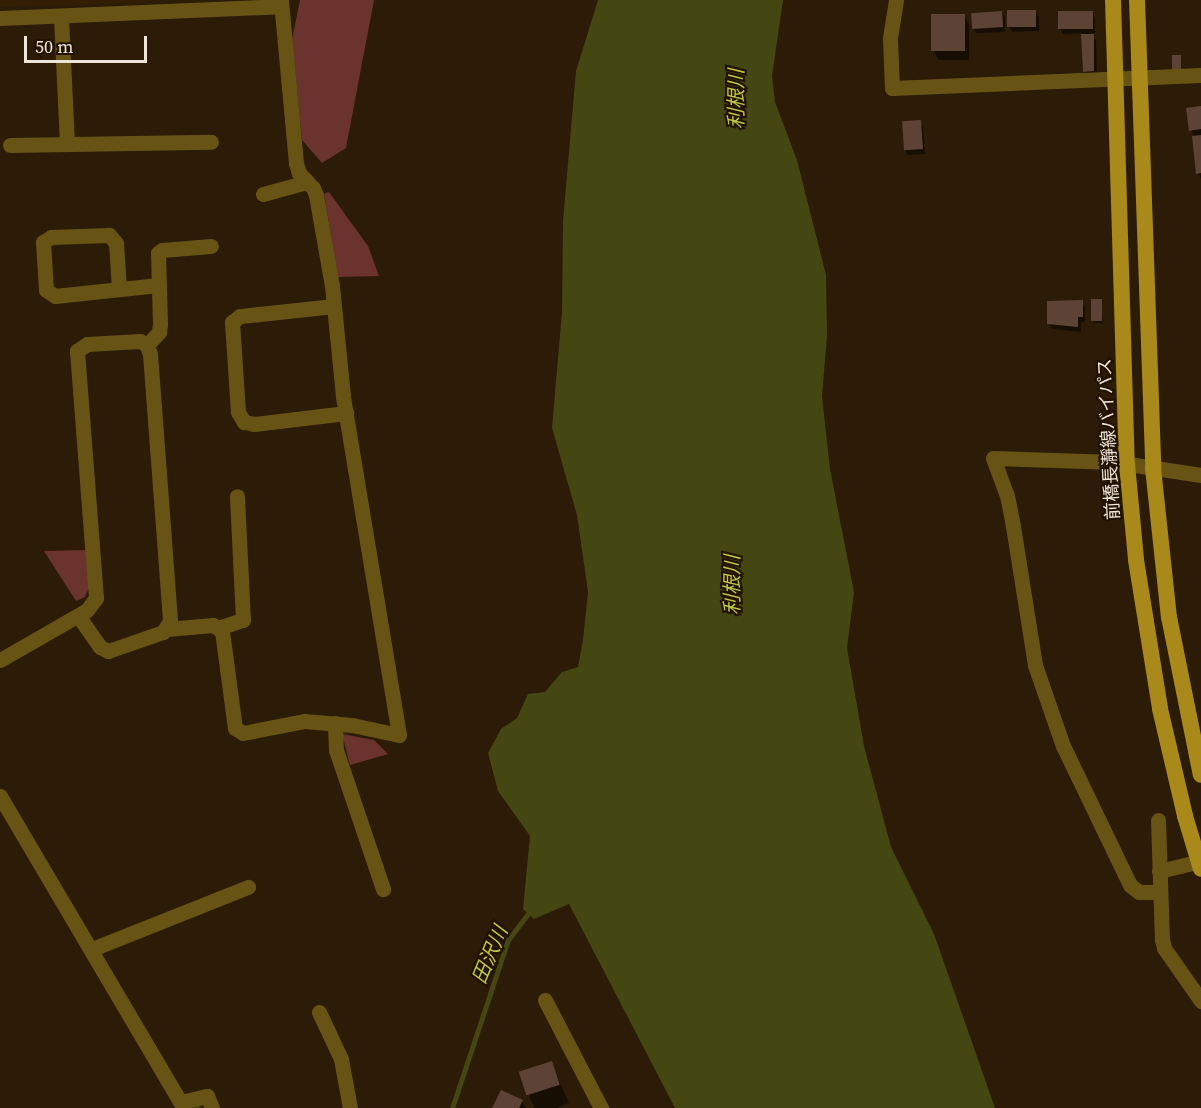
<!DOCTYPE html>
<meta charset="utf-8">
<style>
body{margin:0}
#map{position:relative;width:1201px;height:1108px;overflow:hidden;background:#2b1b07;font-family:"Source Serif 4","Noto Sans JP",serif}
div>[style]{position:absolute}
.built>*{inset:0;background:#331e04}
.green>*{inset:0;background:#6a332d}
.water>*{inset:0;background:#444711}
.shadow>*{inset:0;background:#0007}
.stream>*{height:5px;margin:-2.5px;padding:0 2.5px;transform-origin:2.5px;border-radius:2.5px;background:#444711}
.building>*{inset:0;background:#5c4336;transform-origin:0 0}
.minor>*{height:15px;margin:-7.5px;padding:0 7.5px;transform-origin:7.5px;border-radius:7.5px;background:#675415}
.primary>*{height:16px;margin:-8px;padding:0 8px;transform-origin:8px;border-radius:8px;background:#a98919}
span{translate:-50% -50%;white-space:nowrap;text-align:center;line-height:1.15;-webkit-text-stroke:4.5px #211201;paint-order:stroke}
.street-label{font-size:18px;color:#f0e5d9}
.water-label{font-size:20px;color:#c1c944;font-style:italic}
.scale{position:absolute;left:24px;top:36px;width:123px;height:27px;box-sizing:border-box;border:3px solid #f0e5d9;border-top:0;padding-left:8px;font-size:18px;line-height:21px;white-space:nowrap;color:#f0e5d9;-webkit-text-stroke:4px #211201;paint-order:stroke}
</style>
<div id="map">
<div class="built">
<div style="clip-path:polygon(0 0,147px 0,145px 3px,0 7px)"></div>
</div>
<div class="green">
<div style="clip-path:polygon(300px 0,374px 0,346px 148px,322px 163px,302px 140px,292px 40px)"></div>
<div style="clip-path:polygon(329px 192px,368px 246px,379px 276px,338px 277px,324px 194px)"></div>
<div style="clip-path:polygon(86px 550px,89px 588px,85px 597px,76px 601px,44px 551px)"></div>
<div style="clip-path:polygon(342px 734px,374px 740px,388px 754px,350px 765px)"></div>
</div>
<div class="water">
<div style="clip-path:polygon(598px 0,783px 0,772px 76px,775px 102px,797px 160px,826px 275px,827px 336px,822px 396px,830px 469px,854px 592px,847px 648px,864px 746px,891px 847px,934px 934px,995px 1108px,675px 1108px,569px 904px,534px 919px,523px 909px,530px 836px,498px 791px,488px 753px,501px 729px,517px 718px,528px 694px,545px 692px,562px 672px,578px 667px,583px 640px,588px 592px,577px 515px,552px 428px,562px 312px,563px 221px,576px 71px)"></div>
</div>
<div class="shadow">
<div style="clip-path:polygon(1036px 11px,1039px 17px,1039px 31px,1012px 32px,1009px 26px)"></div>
<div style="clip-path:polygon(1092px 12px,1095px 18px,1095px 33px,1091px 33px,1096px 41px,1097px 77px,1087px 77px,1084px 71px,1083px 33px,1063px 34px,1060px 28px)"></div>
<div style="clip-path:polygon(1002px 13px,1005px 18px,1005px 32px,976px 33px,972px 27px)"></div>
<div style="clip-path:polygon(964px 16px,969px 24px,969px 60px,939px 60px,934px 52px)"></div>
<div style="clip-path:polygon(1201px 108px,1201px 179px,1198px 173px,1195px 137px,1191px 130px)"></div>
<div style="clip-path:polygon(920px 122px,923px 127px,925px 154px,908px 155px,905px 150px)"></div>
<div style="clip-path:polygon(1101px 301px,1103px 323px,1094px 323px,1093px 321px)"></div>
<div style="clip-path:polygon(1082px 302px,1085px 307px,1085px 322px,1081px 322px,1081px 332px,1052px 329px,1049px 323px)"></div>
<div style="clip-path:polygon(551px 1063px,569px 1103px,557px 1108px,535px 1108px,529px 1097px)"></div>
<div style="clip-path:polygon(522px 1101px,526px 1108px,494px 1108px)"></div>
</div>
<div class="stream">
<div style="left:195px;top:1108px;width:3px"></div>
<div style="left:452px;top:1108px;width:177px;rotate:-71.6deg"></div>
<div style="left:508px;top:940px;width:38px;rotate:-53deg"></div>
</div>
<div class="building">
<div style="left:1007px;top:10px;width:29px;height:17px"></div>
<div style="left:1002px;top:11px;width:16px;height:31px;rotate:86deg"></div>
<div style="left:1058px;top:11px;width:35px;height:18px"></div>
<div style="left:965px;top:14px;width:37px;height:34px;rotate:90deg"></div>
<div style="clip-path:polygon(1081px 34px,1094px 34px,1094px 71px,1083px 72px)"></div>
<div style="left:1172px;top:55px;width:9px;height:18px"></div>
<div style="clip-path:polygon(1201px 106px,1201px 129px,1189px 131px,1186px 108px)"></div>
<div style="left:921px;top:120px;width:29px;height:19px;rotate:86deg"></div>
<div style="clip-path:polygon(1201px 135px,1201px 173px,1196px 174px,1192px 136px)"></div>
<div style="left:1102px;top:299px;width:22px;height:11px;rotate:90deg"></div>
<div style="clip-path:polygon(1083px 300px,1083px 317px,1078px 317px,1078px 327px,1047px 324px,1047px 301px)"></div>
<div style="left:552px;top:1061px;width:25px;height:35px;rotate:72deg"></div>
<div style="clip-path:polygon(501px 1090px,523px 1100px,519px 1108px,492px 1108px)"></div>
</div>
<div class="minor">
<div style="left:896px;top:0;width:39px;rotate:99deg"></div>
<div style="left:890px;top:39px;width:49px;rotate:87.7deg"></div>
<div style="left:892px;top:88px;width:309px;rotate:-2.4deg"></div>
<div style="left:61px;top:17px;width:127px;rotate:87.3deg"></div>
<div style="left:0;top:18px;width:281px;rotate:-2.4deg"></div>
<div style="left:10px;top:145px;width:201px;rotate:-0.9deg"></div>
<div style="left:263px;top:194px;width:46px;rotate:-15.3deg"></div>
<div style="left:119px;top:289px;width:46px;rotate:-93.7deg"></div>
<div style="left:116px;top:243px;width:11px;rotate:-131deg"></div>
<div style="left:109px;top:235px;width:58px;rotate:178deg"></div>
<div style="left:51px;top:237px;width:9px;rotate:148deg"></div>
<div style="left:43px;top:242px;width:48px;rotate:86.4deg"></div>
<div style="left:46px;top:290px;width:11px;rotate:34deg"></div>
<div style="left:55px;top:296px;width:104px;rotate:-6.1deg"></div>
<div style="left:334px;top:306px;width:95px;rotate:173.9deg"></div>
<div style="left:240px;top:316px;width:10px;rotate:143deg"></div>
<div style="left:232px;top:322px;width:90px;rotate:86.2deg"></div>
<div style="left:238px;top:412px;width:12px;rotate:59deg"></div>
<div style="left:244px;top:422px;width:10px;rotate:11deg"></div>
<div style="left:254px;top:424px;width:93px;rotate:-6.8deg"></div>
<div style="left:147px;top:345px;width:18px;rotate:-47deg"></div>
<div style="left:159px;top:332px;width:8px;rotate:-83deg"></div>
<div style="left:160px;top:324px;width:71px;rotate:-91.6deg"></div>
<div style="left:158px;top:253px;width:5px;rotate:-37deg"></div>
<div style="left:162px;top:250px;width:49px;rotate:-4.7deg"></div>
<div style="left:218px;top:628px;width:26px;rotate:-18deg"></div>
<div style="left:243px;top:620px;width:124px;rotate:-92.8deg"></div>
<div style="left:167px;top:629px;width:46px;rotate:-5deg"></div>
<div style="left:213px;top:625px;width:11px;rotate:34deg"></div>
<div style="left:222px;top:631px;width:98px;rotate:82.4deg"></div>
<div style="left:235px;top:728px;width:9px;rotate:32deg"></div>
<div style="left:243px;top:733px;width:62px;rotate:-11.1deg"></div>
<div style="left:304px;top:721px;width:48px;rotate:4.8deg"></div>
<div style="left:352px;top:725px;width:48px;rotate:12deg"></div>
<div style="left:399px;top:735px;width:344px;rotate:-99.4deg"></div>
<div style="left:343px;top:396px;width:111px;rotate:-95.7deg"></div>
<div style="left:332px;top:286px;width:92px;rotate:-100deg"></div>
<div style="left:316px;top:195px;width:8px;rotate:-113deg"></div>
<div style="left:313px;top:188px;width:21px;rotate:-133deg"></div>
<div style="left:299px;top:173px;width:10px;rotate:-107deg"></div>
<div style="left:296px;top:163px;width:164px;rotate:-95.3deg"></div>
<div style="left:0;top:660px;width:100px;rotate:-29.9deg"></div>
<div style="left:87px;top:610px;width:15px;rotate:-53deg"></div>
<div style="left:96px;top:598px;width:248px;rotate:-94.4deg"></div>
<div style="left:77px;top:351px;width:12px;rotate:-35deg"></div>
<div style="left:87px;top:344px;width:53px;rotate:-3.2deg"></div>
<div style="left:140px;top:341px;width:8px;rotate:30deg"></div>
<div style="left:147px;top:345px;width:9px;rotate:72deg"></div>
<div style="left:150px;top:354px;width:268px;rotate:85.7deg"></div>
<div style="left:170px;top:621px;width:13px;rotate:122deg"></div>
<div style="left:163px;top:632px;width:58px;rotate:160.9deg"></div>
<div style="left:108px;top:651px;width:9px;rotate:-153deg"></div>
<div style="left:100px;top:647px;width:38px;rotate:-125deg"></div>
<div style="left:335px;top:723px;width:27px;rotate:88deg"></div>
<div style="left:336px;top:750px;width:147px;rotate:71.3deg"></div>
<div style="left:0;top:796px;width:362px;rotate:59.5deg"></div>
<div style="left:1158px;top:820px;width:119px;rotate:88.1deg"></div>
<div style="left:1162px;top:939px;width:9px;rotate:77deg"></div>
<div style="left:1164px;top:948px;width:65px;rotate:55.1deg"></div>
<div style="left:1159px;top:871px;width:43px;rotate:-13.4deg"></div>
<div style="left:1160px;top:892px;width:21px;rotate:180deg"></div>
<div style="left:1139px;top:892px;width:11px;rotate:-142deg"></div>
<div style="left:1130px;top:885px;width:154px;rotate:-115.7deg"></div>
<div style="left:1063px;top:746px;width:86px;rotate:-109.1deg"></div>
<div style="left:1035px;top:665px;width:141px;rotate:-99deg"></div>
<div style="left:1013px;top:526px;width:31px;rotate:-101deg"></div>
<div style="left:1007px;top:496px;width:40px;rotate:-110.2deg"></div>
<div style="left:993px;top:458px;width:122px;rotate:1.9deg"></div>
<div style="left:1115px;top:462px;width:87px;rotate:8.6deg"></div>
<div style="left:92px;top:949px;width:168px;rotate:-21.7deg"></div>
<div style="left:545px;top:1000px;width:122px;rotate:62.6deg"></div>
<div style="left:319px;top:1012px;width:52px;rotate:64.9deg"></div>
<div style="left:341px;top:1059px;width:50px;rotate:79.6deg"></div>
<div style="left:181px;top:1102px;width:27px;rotate:-13deg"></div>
<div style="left:207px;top:1096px;width:13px;rotate:67deg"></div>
</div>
<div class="primary">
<div style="left:1113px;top:0;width:464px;rotate:88.3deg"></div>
<div style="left:1127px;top:464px;width:96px;rotate:84.6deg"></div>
<div style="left:1136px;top:560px;width:151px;rotate:80.8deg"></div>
<div style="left:1160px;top:709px;width:110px;rotate:76.8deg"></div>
<div style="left:1185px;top:816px;width:55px;rotate:73.2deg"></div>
<div style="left:1137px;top:0;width:468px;rotate:88deg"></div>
<div style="left:1153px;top:468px;width:150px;rotate:83.9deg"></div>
<div style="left:1169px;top:617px;width:161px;rotate:78.6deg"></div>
</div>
<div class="street-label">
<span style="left:1109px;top:439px;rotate:-93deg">前橋長瀞線バイパス</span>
</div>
<div class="water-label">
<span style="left:736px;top:99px;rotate:-90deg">利根川</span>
<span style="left:732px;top:585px;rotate:-90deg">利根川</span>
<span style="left:490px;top:955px;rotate:-67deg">田沢川</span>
</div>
<div class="scale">50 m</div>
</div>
